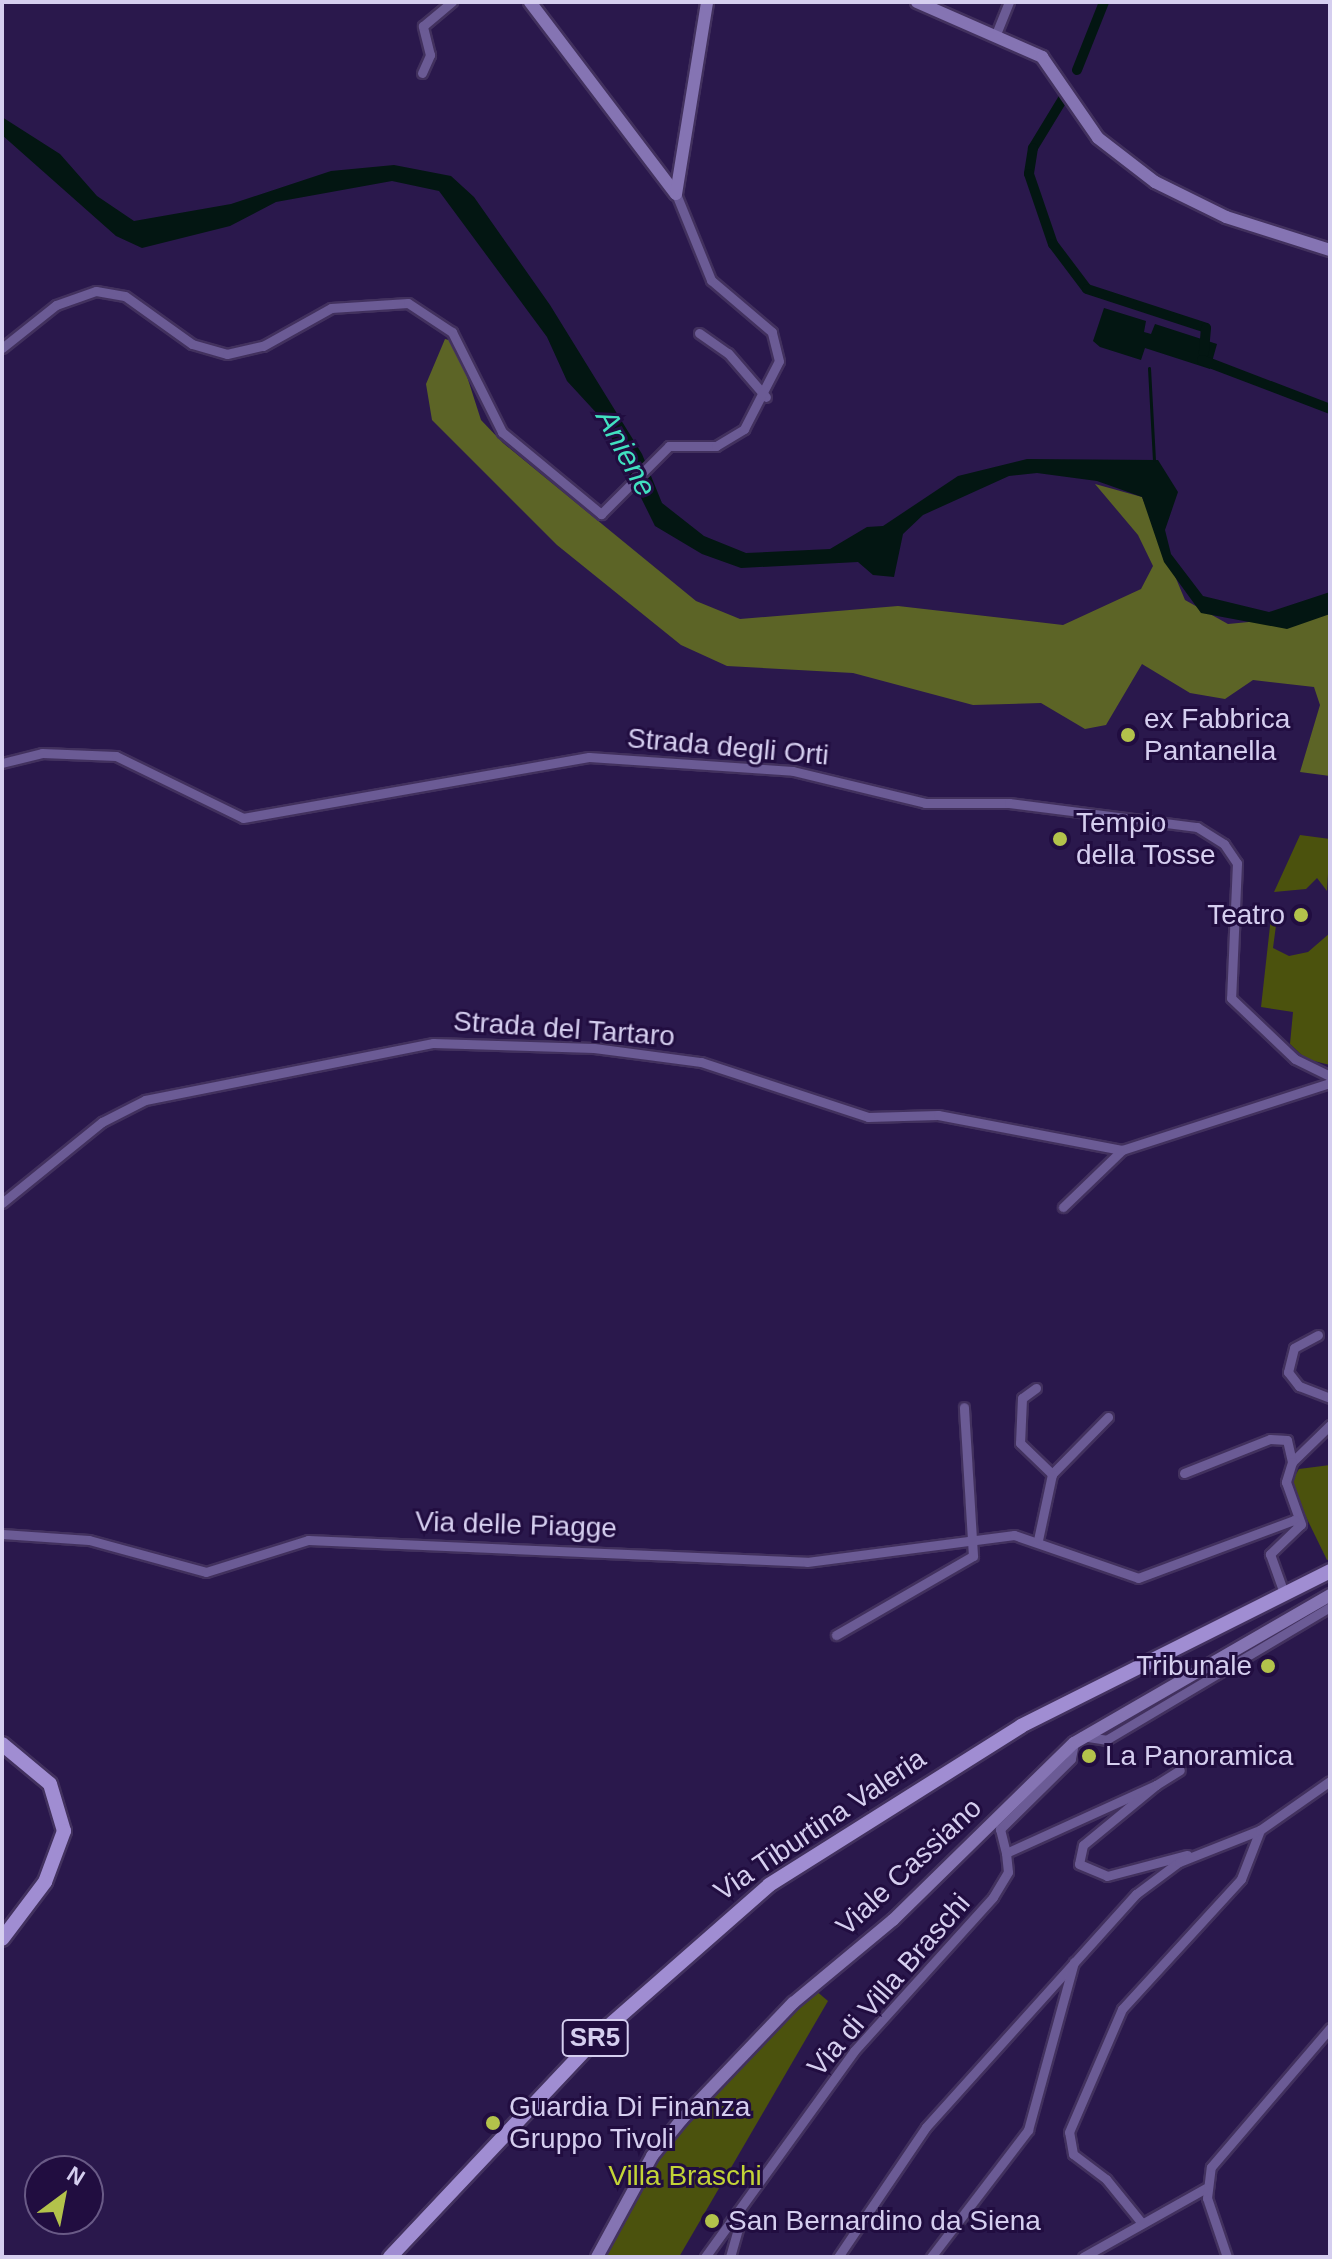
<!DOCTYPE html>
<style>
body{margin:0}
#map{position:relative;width:1332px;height:2259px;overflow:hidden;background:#2a184c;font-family:Arial,sans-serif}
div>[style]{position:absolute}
.green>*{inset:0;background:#4b520d}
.forest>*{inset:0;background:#5c6426}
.water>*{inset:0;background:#031612}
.stream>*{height:3px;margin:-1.5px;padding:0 1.5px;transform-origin:1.5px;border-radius:1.5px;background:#031612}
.canal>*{height:10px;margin:-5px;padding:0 5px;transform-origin:5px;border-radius:5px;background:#031612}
.roads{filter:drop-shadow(2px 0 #42315e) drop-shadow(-2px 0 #42315e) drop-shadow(0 2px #42315e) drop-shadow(0 -2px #42315e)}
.street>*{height:9px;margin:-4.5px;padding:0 4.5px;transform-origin:4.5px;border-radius:4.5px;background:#6b5b95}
.secondary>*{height:12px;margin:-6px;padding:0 6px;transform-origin:6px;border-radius:6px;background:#8574b3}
.primary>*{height:14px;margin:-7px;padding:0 7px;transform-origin:7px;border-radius:7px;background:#a08dd2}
.dots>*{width:22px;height:22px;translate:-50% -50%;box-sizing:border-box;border:4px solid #210d40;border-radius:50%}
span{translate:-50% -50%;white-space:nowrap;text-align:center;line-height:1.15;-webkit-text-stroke:6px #210d40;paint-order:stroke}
.shield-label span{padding:2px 6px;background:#210d40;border:2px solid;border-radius:6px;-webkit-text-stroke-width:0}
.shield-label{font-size:26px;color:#d5ceef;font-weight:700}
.poi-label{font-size:28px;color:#d5ceef}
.left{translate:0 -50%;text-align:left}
.right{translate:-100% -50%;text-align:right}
.street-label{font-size:28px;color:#d5ceef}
.park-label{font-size:28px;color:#c3d437}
.water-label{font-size:30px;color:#41e1c0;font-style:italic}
.frame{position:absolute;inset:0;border:4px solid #d5ceef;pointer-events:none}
.north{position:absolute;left:24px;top:2155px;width:80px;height:80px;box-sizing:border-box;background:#210d40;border:2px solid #695a86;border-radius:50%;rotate:32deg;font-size:22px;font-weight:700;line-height:32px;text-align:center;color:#d5ceef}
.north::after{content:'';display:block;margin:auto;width:28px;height:36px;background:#b3c24b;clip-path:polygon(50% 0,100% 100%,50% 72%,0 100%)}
</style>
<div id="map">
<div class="green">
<div style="clip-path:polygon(1300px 835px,1330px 839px,1327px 891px,1317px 878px,1306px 889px,1274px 892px)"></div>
<div style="clip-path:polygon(1271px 917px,1277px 918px,1273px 948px,1289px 956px,1308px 952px,1330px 933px,1330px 1065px,1306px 1059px,1290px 1044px,1293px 1012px,1261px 1007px)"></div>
<div style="clip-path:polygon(1330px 1465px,1330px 1559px,1327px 1560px,1290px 1484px,1299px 1469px)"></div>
<div style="clip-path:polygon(815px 1990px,828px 2001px,679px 2257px,605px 2257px,661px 2151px)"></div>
</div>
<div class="forest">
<div style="clip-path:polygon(445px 339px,456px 342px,481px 420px,503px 443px,696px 601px,740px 619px,898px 606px,1063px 625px,1141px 589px,1153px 566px,1138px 535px,1095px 484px,1142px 497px,1185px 600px,1228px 624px,1330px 614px,1330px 776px,1300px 772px,1320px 705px,1314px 687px,1253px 680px,1225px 699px,1190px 693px,1142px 664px,1106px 725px,1085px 729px,1041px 703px,973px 705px,853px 673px,727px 666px,681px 645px,557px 545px,432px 420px,426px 384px)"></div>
</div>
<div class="water">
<div style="clip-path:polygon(2px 117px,60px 154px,97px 196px,134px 221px,231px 204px,331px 171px,394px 165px,451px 176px,474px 197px,550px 305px,642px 454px,662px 503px,704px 536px,746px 553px,830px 549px,867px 527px,883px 526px,958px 476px,1027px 459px,1158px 460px,1178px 492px,1165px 530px,1171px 554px,1203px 596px,1269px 612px,1330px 592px,1330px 614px,1287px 629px,1201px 613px,1164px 562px,1142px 497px,1097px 481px,1037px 473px,1009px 476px,923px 515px,903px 534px,894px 577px,873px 575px,858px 562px,741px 568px,702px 554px,655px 526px,602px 419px,567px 381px,547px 337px,439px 191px,392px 181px,276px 202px,230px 226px,142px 248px,116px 236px,2px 135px)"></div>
<div style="clip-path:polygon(1104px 308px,1146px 321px,1144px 332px,1151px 334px,1155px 324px,1217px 344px,1210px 369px,1145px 348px,1141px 360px,1100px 347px,1093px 341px)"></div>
</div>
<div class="stream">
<div style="left:1149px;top:368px;width:92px;rotate:86.9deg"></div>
</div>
<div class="canal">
<div style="left:1077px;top:70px;width:73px;rotate:-68.3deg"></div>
<div style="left:1064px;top:97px;width:60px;rotate:121.3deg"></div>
<div style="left:1033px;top:148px;width:26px;rotate:99deg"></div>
<div style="left:1029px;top:174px;width:74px;rotate:71.1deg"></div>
<div style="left:1053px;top:244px;width:56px;rotate:52.9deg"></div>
<div style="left:1087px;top:289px;width:125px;rotate:18.1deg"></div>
<div style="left:1206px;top:328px;width:25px;rotate:95deg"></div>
<div style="left:1202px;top:360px;width:137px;rotate:20.9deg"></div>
</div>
<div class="roads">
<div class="street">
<div style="left:996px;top:34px;width:35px;rotate:-68deg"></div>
<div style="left:422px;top:73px;width:20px;rotate:-66deg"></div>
<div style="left:430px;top:55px;width:30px;rotate:-104deg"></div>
<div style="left:423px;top:26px;width:38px;rotate:-40deg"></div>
<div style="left:699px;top:333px;width:35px;rotate:35deg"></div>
<div style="left:728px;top:353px;width:58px;rotate:49.2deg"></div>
<div style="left:2px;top:348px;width:69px;rotate:-38.5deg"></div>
<div style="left:56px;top:305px;width:42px;rotate:-19.3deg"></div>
<div style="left:96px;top:291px;width:29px;rotate:10deg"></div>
<div style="left:125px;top:296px;width:82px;rotate:35.6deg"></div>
<div style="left:192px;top:344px;width:36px;rotate:16deg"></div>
<div style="left:227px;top:354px;width:37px;rotate:-13deg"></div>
<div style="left:263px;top:346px;width:78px;rotate:-29.2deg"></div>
<div style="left:331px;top:308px;width:77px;rotate:-3.7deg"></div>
<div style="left:408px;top:303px;width:53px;rotate:33.4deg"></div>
<div style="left:452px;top:332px;width:112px;rotate:63.4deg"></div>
<div style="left:502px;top:432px;width:129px;rotate:39.6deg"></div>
<div style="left:601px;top:514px;width:96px;rotate:-45deg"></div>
<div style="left:669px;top:446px;width:47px"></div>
<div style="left:716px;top:446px;width:33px;rotate:-31deg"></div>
<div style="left:744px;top:429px;width:76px;rotate:-62.8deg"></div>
<div style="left:779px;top:361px;width:30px;rotate:-104deg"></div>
<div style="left:772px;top:332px;width:80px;rotate:-139.6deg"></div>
<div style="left:711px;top:280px;width:93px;rotate:-112.1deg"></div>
<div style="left:2px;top:763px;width:41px;rotate:-14deg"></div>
<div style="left:42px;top:753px;width:74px;rotate:2.3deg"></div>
<div style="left:116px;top:756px;width:141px;rotate:26deg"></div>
<div style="left:243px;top:818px;width:351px;rotate:-10deg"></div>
<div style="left:589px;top:757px;width:204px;rotate:3.9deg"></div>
<div style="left:793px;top:771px;width:136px;rotate:13.6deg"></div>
<div style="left:925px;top:803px;width:84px"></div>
<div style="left:1009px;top:803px;width:190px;rotate:7.3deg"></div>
<div style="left:1197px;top:827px;width:32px;rotate:32deg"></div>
<div style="left:1224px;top:844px;width:23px;rotate:56deg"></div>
<div style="left:1237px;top:863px;width:135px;rotate:92.5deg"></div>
<div style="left:1231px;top:998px;width:88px;rotate:43.6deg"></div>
<div style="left:1295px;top:1059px;width:39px;rotate:26deg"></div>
<div style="left:2px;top:1203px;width:129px;rotate:-39deg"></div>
<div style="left:102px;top:1122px;width:48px;rotate:-27.1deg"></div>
<div style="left:145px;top:1100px;width:294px;rotate:-11.2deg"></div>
<div style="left:433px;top:1043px;width:161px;rotate:1.8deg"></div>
<div style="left:594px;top:1048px;width:108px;rotate:7.5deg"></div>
<div style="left:701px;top:1062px;width:176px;rotate:18.2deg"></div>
<div style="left:868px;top:1117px;width:70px;rotate:-1.6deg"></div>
<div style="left:938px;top:1115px;width:187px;rotate:10.8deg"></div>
<div style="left:1122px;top:1150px;width:219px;rotate:-17.9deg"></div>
<div style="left:1063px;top:1207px;width:82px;rotate:-44deg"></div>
<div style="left:1318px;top:1335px;width:27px;rotate:152deg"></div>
<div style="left:1294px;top:1348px;width:25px;rotate:104deg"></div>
<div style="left:1288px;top:1372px;width:18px;rotate:52deg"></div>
<div style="left:1299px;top:1386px;width:33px;rotate:21deg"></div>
<div style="left:1036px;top:1388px;width:17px;rotate:144deg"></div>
<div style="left:1022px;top:1398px;width:45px;rotate:92.5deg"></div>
<div style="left:1020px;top:1443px;width:45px;rotate:44.1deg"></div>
<div style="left:1292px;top:1462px;width:53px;rotate:-44.2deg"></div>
<div style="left:1184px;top:1473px;width:92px;rotate:-21.6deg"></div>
<div style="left:1270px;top:1439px;width:17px;rotate:3deg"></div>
<div style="left:1287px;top:1440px;width:23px;rotate:77deg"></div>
<div style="left:1292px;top:1462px;width:21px;rotate:107deg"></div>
<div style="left:1286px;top:1482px;width:45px;rotate:70.3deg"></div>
<div style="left:1052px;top:1474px;width:80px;rotate:-45.5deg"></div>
<div style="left:2px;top:1534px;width:87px;rotate:3.9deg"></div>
<div style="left:89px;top:1540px;width:121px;rotate:15.3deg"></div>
<div style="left:206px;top:1572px;width:107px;rotate:-17.4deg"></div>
<div style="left:308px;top:1540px;width:499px;rotate:2.5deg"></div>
<div style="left:807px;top:1562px;width:209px;rotate:-7.4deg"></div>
<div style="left:1014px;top:1535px;width:131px;rotate:19.1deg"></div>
<div style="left:1138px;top:1578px;width:166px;rotate:-20.4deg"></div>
<div style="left:1294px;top:1520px;width:8px;rotate:40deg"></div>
<div style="left:1300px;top:1525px;width:42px;rotate:136deg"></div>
<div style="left:1270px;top:1554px;width:41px;rotate:70.3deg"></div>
<div style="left:1038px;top:1540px;width:67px;rotate:-78deg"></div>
<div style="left:836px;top:1635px;width:158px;rotate:-30deg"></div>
<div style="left:973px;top:1556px;width:149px;rotate:-93.5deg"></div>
<div style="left:1082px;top:1736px;width:24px;rotate:9deg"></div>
<div style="left:1106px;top:1740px;width:261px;rotate:-30.7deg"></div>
<div style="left:1074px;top:1743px;width:16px;rotate:101deg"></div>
<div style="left:1071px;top:1759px;width:100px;rotate:135.4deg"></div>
<div style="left:1000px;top:1829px;width:25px;rotate:76deg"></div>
<div style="left:1006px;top:1853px;width:165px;rotate:-24.4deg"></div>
<div style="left:1156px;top:1785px;width:94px;rotate:140.6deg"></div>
<div style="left:1083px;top:1845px;width:19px;rotate:102deg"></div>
<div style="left:1079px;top:1864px;width:30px;rotate:23deg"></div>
<div style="left:1107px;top:1876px;width:83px;rotate:-14.7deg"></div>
<div style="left:1156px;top:1785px;width:28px;rotate:-32deg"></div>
<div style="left:1141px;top:2222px;width:55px;rotate:-129.1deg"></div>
<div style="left:1106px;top:2179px;width:41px;rotate:-142.9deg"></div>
<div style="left:1073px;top:2154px;width:22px;rotate:-100deg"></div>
<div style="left:1069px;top:2132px;width:134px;rotate:-66.7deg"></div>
<div style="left:1122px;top:2009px;width:176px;rotate:-47.5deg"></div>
<div style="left:1241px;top:1879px;width:53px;rotate:-68.8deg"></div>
<div style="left:705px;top:2257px;width:254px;rotate:-54.1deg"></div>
<div style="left:854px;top:2051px;width:207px;rotate:-47.9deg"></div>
<div style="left:993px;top:1897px;width:29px;rotate:-59deg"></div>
<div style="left:1008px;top:1872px;width:19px;rotate:-96deg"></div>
<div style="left:730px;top:2257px;width:41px;rotate:-74.2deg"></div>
<div style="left:838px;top:2257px;width:157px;rotate:-55.9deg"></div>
<div style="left:926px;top:2127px;width:314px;rotate:-48deg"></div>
<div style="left:1136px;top:1894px;width:54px;rotate:-36.7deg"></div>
<div style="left:1179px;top:1862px;width:87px;rotate:-21.6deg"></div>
<div style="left:1260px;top:1830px;width:85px;rotate:-35deg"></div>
<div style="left:931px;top:2257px;width:160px;rotate:-52.6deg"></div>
<div style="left:1028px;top:2130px;width:174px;rotate:-74.7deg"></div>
<div style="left:1083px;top:2257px;width:141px;rotate:-29.3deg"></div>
<div style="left:1227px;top:2257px;width:62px;rotate:-108.7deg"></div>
<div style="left:1207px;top:2198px;width:31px;rotate:-83deg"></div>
<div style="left:1211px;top:2167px;width:183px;rotate:-49.4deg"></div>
</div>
<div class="secondary">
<div style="left:530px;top:2px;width:241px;rotate:52.8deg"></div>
<div style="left:676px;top:194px;width:194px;rotate:-80.8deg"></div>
<div style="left:917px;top:2px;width:137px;rotate:23.7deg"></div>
<div style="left:1042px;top:57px;width:98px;rotate:55.3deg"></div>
<div style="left:1098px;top:138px;width:72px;rotate:37.7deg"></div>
<div style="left:1155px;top:182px;width:79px;rotate:26.2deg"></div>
<div style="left:1226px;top:217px;width:109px;rotate:17.6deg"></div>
<div style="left:597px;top:2257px;width:115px;rotate:-61.4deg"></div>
<div style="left:652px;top:2156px;width:48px;rotate:-51deg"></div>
<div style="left:682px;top:2119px;width:161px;rotate:-46.3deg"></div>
<div style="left:793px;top:2003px;width:130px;rotate:-39.7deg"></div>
<div style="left:893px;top:1920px;width:253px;rotate:-44.4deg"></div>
<div style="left:1074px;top:1743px;width:296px;rotate:-30deg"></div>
</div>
<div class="primary">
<div style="left:2px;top:1744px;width:62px;rotate:39.8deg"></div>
<div style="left:50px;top:1784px;width:49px;rotate:73.4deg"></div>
<div style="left:64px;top:1831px;width:54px;rotate:110.4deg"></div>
<div style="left:45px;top:1882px;width:71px;rotate:127deg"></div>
<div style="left:390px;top:2257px;width:311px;rotate:-46.7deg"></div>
<div style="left:603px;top:2031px;width:221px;rotate:-41.3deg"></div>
<div style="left:769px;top:1885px;width:298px;rotate:-32.2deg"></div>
<div style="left:1021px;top:1726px;width:346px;rotate:-26.6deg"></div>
</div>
</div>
<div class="dots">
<div style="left:1128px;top:735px;background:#b3c24b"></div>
<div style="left:1060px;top:839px;background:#b3c24b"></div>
<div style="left:1301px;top:915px;background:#b3c24b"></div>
<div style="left:1268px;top:1666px;background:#b3c24b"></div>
<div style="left:1089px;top:1756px;background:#b3c24b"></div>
<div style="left:493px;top:2123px;background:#b3c24b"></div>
<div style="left:712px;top:2221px;background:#b3c24b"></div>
</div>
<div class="shield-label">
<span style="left:595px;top:2038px">SR5</span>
</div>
<div class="poi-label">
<span class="left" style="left:1144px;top:735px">ex Fabbrica<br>Pantanella</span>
<span class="left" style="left:1076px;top:839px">Tempio<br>della Tosse</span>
<span class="right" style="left:1285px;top:915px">Teatro</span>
<span class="right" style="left:1252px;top:1666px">Tribunale</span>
<span class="left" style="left:1105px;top:1756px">La Panoramica</span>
<span class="left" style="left:509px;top:2123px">Guardia Di Finanza<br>Gruppo Tivoli</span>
<span class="left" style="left:728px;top:2221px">San Bernardino da Siena</span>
</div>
<div class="street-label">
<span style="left:728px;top:747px;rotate:5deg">Strada degli Orti</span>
<span style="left:564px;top:1029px;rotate:4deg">Strada del Tartaro</span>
<span style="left:516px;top:1525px;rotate:2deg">Via delle Piagge</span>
<span style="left:820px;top:1825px;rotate:-34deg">Via Tiburtina Valeria</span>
<span style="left:909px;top:1867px;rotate:-43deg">Viale Cassiano</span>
<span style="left:889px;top:1985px;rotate:-49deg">Via di Villa Braschi</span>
</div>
<div class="park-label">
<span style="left:685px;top:2176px">Villa Braschi</span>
</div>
<div class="water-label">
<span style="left:626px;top:453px;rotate:62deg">Aniene</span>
</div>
<div class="frame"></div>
<div class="north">N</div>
</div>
